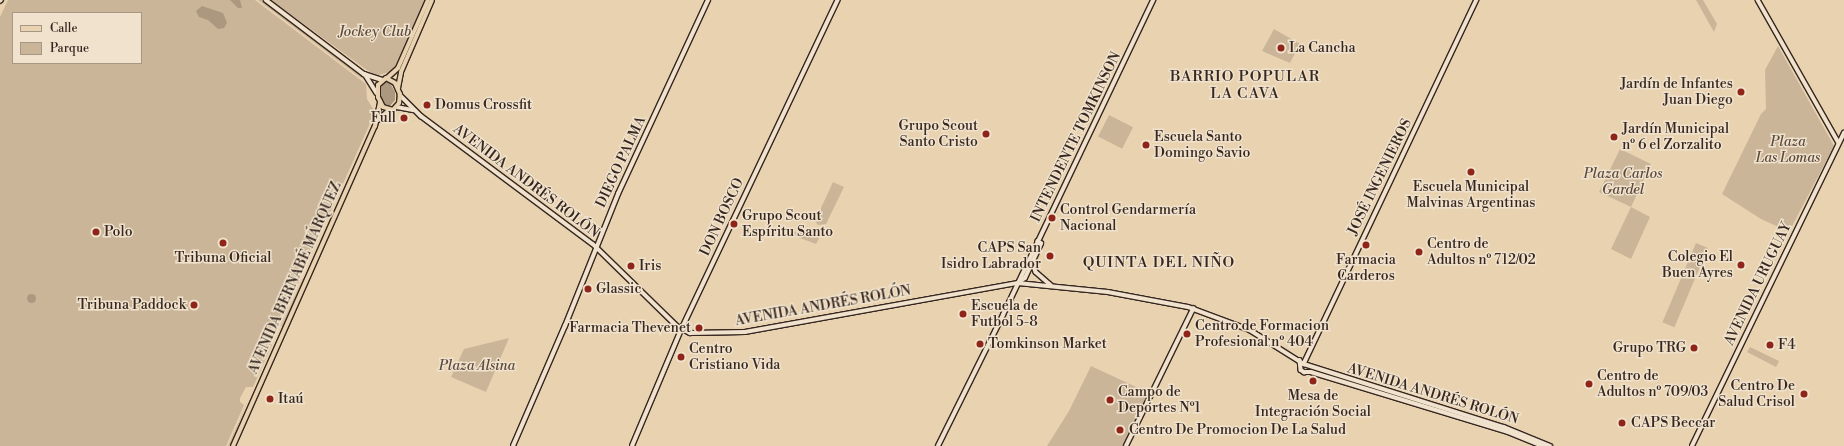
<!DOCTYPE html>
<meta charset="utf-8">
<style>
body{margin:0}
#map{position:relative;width:1844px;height:446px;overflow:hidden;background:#e8d2b0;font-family:"Libre Bodoni",serif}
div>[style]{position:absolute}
.green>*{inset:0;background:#cab598;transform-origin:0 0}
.water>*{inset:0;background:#ab987f}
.round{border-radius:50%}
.roads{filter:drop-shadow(1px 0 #362720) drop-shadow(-1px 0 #362720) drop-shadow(0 1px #362720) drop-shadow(0 -1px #362720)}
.secondary>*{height:3.5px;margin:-1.75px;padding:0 1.75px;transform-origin:1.75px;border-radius:1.75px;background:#f0e2cc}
.primary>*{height:4px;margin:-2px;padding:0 2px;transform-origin:2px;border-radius:2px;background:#e8d2b0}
.dots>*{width:11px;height:11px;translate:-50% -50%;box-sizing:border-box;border:2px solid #f0e2cc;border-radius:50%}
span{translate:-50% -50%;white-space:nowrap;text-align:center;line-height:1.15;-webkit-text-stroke:3px #f0e2cc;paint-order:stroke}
.park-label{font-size:14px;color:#5b4a3e;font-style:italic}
.poi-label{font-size:14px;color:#362720}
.left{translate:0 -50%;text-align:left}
.right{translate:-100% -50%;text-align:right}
.street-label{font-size:14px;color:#362720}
.neighbourhood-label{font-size:15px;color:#362720;letter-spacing:1px}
.legend{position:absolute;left:12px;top:12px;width:130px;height:52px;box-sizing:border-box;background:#f0e2cc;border:1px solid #a69787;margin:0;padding:5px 7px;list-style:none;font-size:12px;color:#362720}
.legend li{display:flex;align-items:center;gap:8px;height:20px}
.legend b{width:20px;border:1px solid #a69787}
</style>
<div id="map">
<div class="green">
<div style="clip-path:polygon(evenodd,8px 0,255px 0,366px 84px,367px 99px,375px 112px,309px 260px,304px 260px,300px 265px,298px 272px,302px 275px,280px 326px,272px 326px,267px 337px,268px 343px,272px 345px,253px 387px,246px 387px,240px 398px,240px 402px,244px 405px,226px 446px,0 446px,0 17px,8px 0,13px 13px,141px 13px,141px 63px,13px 63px,13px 13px)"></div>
<div style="clip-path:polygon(258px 0,262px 0,364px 75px,361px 78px)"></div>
<div style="clip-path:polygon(271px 0,425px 0,393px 71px,375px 76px)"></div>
<div style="clip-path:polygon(1696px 0,1703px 0,1717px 24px,1714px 32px)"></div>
<div style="clip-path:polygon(1274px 29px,1300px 44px,1290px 63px,1262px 51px)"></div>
<div style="clip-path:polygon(1778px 46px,1834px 146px,1789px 232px,1761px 219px,1722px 194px,1761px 114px,1766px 109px,1765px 70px)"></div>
<div style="left:1109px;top:115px;width:27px;height:24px;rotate:27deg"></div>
<div style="clip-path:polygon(374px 120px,375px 121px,311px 261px)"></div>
<div style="clip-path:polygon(1620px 149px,1651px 164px,1631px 207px,1650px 217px,1631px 259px,1611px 249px,1631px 207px,1599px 192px)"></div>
<div style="clip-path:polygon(833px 182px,844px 187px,826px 224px,818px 225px,815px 221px)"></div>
<div style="clip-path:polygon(819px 228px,824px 229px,816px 244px,792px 235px,794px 232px)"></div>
<div style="left:1696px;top:243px;width:13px;height:86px;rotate:23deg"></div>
<div style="clip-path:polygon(303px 278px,304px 279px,283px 327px,281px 326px)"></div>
<div style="clip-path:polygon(509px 338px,486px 392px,451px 377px,464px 349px)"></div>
<div style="clip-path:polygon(1750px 347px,1779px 361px,1776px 367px,1747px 352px)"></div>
<div style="clip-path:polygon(1091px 366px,1149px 393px,1123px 446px,1047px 446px,1069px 411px)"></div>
<div style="clip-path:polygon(246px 406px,230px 446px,228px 446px)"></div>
</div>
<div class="water">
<div style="clip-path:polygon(230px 0,240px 0,242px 8px,238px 8px)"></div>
<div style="clip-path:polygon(202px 6px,223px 13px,227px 23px,224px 28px,218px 29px,208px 20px,199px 17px,196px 11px)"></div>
<div style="clip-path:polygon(385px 80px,390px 83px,395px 92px,395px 100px,390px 106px,384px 104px,379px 95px,379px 85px)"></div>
<div class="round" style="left:26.5px;top:293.5px;width:9px;height:9px"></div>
</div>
<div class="roads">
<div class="secondary">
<div style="left:266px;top:0;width:123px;rotate:37.1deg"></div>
<div style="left:364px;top:74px;width:19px;rotate:18deg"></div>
<div style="left:1758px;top:0;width:164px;rotate:60.5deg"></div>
<div style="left:0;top:1px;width:1px;rotate:-45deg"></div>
<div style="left:365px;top:74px;width:22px;rotate:58deg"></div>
<div style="left:400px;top:95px;width:30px;rotate:45deg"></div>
<div style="left:421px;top:116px;width:214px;rotate:36.7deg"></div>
<div style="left:593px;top:244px;width:117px;rotate:44.3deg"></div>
<div style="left:677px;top:326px;width:15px;rotate:28deg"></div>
<div style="left:690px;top:333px;width:55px;rotate:-1deg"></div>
<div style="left:745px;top:332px;width:277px;rotate:-10.2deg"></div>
<div style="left:1018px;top:283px;width:90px;rotate:5.7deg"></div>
<div style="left:1108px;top:292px;width:81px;rotate:10.6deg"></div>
<div style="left:1188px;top:307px;width:66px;rotate:20.4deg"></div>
<div style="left:1250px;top:330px;width:64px;rotate:32.2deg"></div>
<div style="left:397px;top:107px;width:16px;rotate:11deg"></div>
<div style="left:1033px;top:263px;width:9px;rotate:72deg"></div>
<div style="left:1036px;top:272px;width:20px;rotate:41deg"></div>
<div style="left:1019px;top:282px;width:7px;rotate:-34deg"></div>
<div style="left:1025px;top:278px;width:38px;rotate:-65deg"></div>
<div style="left:1041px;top:244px;width:4px;rotate:-146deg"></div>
<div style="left:1300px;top:360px;width:10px;rotate:84deg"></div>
<div style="left:1301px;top:370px;width:4px;rotate:34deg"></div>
<div style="left:1304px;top:372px;width:7px"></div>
<div style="left:1311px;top:372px;width:206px;rotate:16.9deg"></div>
<div style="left:1508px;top:432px;width:38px;rotate:22deg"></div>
<div style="left:1304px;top:363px;width:402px;rotate:-64.6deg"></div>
<div style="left:1304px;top:364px;width:210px;rotate:17.5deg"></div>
<div style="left:1504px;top:427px;width:50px;rotate:22.4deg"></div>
<div style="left:513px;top:446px;width:131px;rotate:-66.6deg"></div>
<div style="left:565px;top:326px;width:142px;rotate:-68.1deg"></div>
<div style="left:618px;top:194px;width:214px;rotate:-65.1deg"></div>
<div style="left:632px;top:446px;width:126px;rotate:-67.1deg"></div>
<div style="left:681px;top:330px;width:365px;rotate:-64.6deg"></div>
<div style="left:938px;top:446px;width:146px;rotate:-63.6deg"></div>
<div style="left:1003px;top:315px;width:349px;rotate:-64.5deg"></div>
<div style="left:1126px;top:446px;width:153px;rotate:-63.9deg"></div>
<div style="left:1692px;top:446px;width:348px;rotate:-64.1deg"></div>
</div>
<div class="primary">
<div style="left:386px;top:78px;width:10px;rotate:29deg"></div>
<div style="left:395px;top:83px;width:12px;rotate:66deg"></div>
<div style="left:400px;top:94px;width:9px;rotate:96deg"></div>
<div style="left:399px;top:103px;width:9px;rotate:131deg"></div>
<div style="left:393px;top:110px;width:10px;rotate:-163deg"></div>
<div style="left:383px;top:107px;width:11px;rotate:-117deg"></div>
<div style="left:378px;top:97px;width:12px;rotate:-90deg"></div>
<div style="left:378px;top:85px;width:11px;rotate:-41deg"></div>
<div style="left:387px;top:78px;width:15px;rotate:-42deg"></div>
<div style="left:398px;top:68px;width:74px;rotate:-66.2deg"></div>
<div style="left:398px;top:88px;width:16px;rotate:-79deg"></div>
<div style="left:401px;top:72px;width:78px;rotate:-66.7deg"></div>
<div style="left:378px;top:120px;width:15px;rotate:-42deg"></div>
<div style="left:233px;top:446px;width:350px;rotate:-66.1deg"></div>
<div style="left:375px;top:126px;width:25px;rotate:-78deg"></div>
</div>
</div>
<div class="dots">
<div style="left:1281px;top:48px;background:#8f2418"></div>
<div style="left:1741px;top:92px;background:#8f2418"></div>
<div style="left:427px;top:105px;background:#8f2418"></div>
<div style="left:404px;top:118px;background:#8f2418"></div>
<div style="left:986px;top:134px;background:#8f2418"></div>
<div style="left:1614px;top:137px;background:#8f2418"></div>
<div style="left:1146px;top:145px;background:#8f2418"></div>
<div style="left:1471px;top:172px;background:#8f2418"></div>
<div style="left:1052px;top:218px;background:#8f2418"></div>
<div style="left:734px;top:224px;background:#8f2418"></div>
<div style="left:96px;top:232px;background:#8f2418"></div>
<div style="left:223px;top:243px;background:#8f2418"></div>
<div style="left:1366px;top:245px;background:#8f2418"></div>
<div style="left:1419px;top:252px;background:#8f2418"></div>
<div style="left:1050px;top:256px;background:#8f2418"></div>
<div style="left:1741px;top:265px;background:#8f2418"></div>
<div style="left:631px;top:266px;background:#8f2418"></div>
<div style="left:588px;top:289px;background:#8f2418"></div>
<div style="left:194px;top:305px;background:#8f2418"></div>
<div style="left:963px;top:314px;background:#8f2418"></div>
<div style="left:699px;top:328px;background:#8f2418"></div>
<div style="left:1187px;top:334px;background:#8f2418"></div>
<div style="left:980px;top:344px;background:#8f2418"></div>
<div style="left:1770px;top:345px;background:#8f2418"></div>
<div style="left:1694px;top:348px;background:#8f2418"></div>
<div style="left:681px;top:357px;background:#8f2418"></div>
<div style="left:1313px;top:381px;background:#8f2418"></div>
<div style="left:1589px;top:384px;background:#8f2418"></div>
<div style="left:1804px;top:394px;background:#8f2418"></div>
<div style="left:270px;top:399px;background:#8f2418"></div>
<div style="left:1110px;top:400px;background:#8f2418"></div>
<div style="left:1622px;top:423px;background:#8f2418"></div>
<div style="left:1120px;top:430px;background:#8f2418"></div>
</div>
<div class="park-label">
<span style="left:375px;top:32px">Jockey Club</span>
<span style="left:1788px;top:150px">Plaza<br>Las Lomas</span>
<span style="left:1623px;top:182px">Plaza Carlos<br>Gardel</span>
<span style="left:477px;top:366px">Plaza Alsina</span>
</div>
<div class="poi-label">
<span class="left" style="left:1289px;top:48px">La Cancha</span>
<span class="right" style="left:1733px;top:92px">Jardín de Infantes<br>Juan Diego</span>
<span class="left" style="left:435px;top:105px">Domus Crossfit</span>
<span class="right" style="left:396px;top:118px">Full</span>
<span class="right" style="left:978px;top:134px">Grupo Scout<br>Santo Cristo</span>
<span class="left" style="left:1622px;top:137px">Jardín Municipal<br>nº 6 el Zorzalito</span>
<span class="left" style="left:1154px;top:145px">Escuela Santo<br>Domingo Savio</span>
<span style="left:1471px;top:195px">Escuela Municipal<br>Malvinas Argentinas</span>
<span class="left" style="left:1060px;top:218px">Control Gendarmería<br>Nacional</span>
<span class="left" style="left:742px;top:224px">Grupo Scout<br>Espíritu Santo</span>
<span class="left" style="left:104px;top:232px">Polo</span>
<span class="left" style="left:1427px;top:252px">Centro de<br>Adultos nº 712/02</span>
<span class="right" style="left:1041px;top:256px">CAPS San<br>Isidro Labrador</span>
<span class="right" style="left:1733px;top:265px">Colegio El<br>Buen Ayres</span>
<span style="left:223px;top:258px">Tribuna Oficial</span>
<span style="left:1366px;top:268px">Farmacia<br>Carderos</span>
<span class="left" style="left:639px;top:266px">Iris</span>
<span class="left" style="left:596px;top:289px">Glassic</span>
<span class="right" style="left:186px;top:305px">Tribuna Paddock</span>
<span class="left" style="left:971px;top:314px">Escuela de<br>Futbol 5-8</span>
<span class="left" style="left:1195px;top:334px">Centro de Formacion<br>Profesional nº 404</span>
<span class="right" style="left:691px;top:328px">Farmacia Thevenet</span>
<span class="left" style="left:988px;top:344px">Tomkinson Market</span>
<span class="left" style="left:1778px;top:345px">F4</span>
<span class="right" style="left:1686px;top:348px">Grupo TRG</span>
<span class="left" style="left:689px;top:357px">Centro<br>Cristiano Vida</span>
<span class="left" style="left:1597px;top:384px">Centro de<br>Adultos nº 709/03</span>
<span class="right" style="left:1795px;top:394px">Centro De<br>Salud Crisol</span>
<span class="left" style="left:1118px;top:400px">Campo de<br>Deportes Nº1</span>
<span style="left:1313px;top:404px">Mesa de<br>Integración Social</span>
<span class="left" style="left:278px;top:399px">Itaú</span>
<span class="left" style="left:1631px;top:423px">CAPS Beccar</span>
<span class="left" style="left:1129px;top:430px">Centro De Promocion De La Salud</span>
</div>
<div class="street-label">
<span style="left:1076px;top:137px;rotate:-64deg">INTENDENTE TOMKINSON</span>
<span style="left:621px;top:162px;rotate:-65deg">DIEGO PALMA</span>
<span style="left:1380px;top:177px;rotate:-64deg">JOSÉ INGENIEROS</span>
<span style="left:526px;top:181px;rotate:37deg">AVENIDA ANDRÉS ROLÓN</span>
<span style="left:722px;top:217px;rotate:-65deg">DON BOSCO</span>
<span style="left:295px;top:278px;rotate:-66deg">AVENIDA BERNABÉ MÁRQUEZ</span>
<span style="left:1758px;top:284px;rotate:-64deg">AVENIDA URUGUAY</span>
<span style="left:823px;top:306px;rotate:-10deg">AVENIDA ANDRÉS ROLÓN</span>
<span style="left:1433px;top:394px;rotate:17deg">AVENIDA ANDRÉS ROLÓN</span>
</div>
<div class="neighbourhood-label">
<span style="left:1245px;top:85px">BARRIO POPULAR<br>LA CAVA</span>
<span style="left:1159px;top:263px">QUINTA DEL NIÑO</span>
</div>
<ul class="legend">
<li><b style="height:5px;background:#e8d2b0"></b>Calle</li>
<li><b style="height:11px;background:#cab598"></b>Parque</li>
</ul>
</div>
